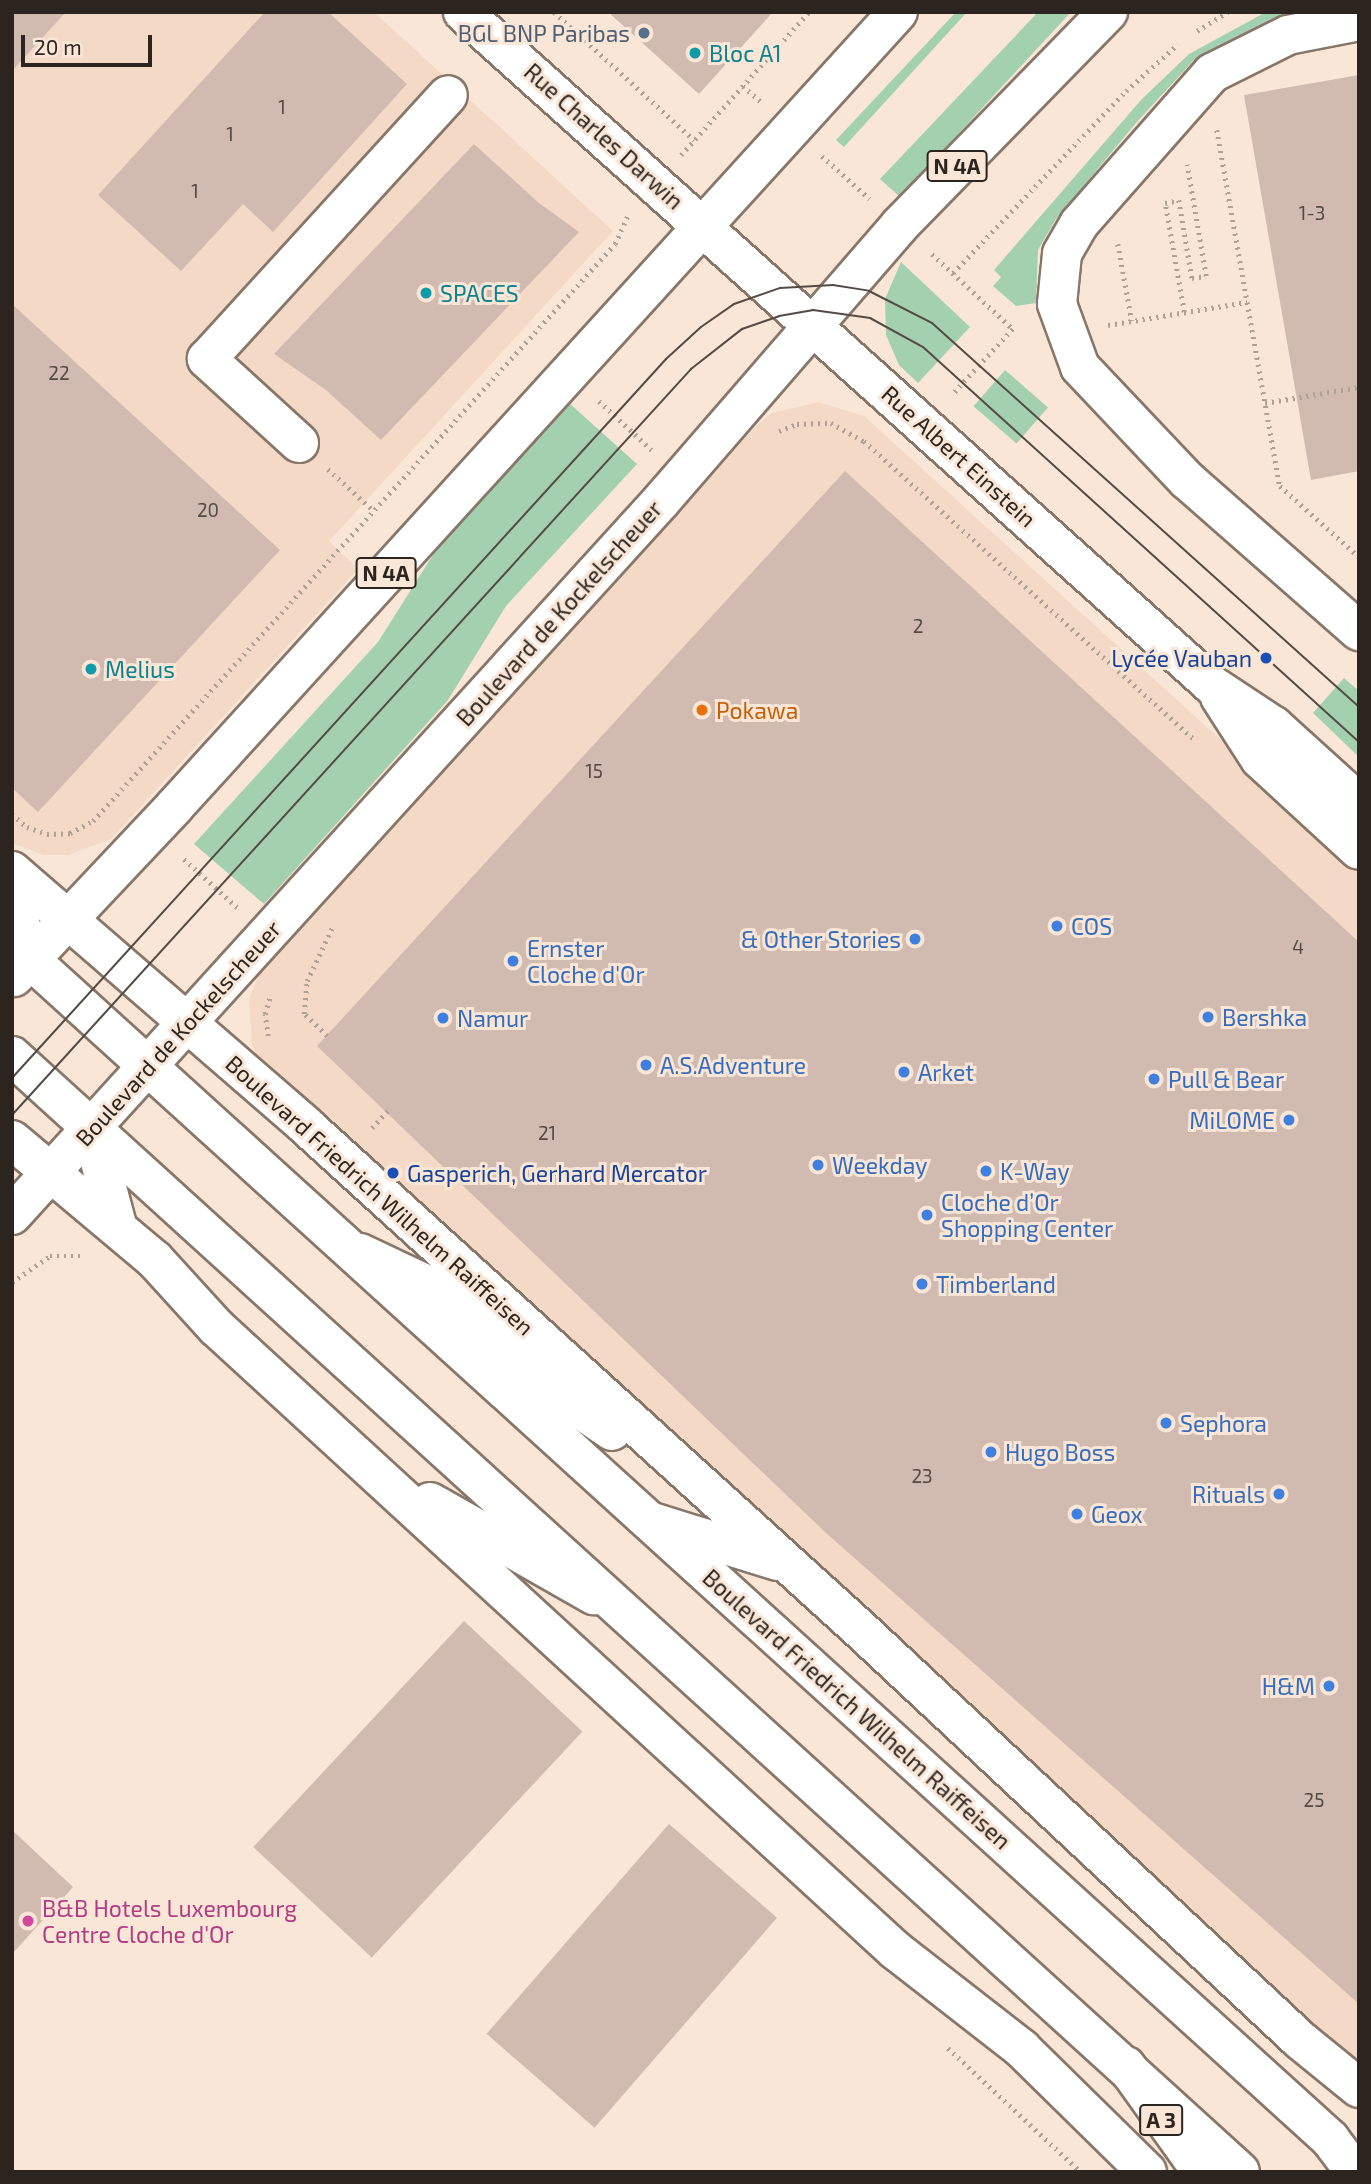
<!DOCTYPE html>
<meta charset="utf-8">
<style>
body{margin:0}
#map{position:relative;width:1371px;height:2184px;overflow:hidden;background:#f9e6d6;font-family:"Exo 2",sans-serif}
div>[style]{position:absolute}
.built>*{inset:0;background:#f4dac6}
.green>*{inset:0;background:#a3d1b0;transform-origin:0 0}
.building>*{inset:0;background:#d1bab0;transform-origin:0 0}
.path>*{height:4.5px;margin-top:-2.25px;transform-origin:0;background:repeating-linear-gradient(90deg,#b0a195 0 2px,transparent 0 7px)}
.roads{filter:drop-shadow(2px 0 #887769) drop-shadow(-2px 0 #887769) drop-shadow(0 2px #887769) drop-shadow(0 -2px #887769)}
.minor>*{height:38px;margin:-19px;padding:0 19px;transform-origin:19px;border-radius:19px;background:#fff}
.major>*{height:38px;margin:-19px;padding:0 19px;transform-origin:19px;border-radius:19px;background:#fff}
.highway>*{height:38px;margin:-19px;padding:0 19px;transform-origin:19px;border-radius:19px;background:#fff}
.tram>*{height:2px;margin:-1px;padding:0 1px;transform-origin:1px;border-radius:1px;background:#554b44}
.dots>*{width:19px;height:19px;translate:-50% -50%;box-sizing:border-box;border:4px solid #f9e6d6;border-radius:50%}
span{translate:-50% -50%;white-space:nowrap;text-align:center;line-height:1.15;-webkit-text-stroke:6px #f9e6d6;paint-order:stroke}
.number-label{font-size:19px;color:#544a43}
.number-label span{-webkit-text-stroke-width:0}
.shield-label span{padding:2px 5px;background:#f9e6d6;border:2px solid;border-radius:5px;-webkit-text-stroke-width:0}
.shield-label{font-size:21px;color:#2b241f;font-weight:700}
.service-label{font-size:23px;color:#4e5e75}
.right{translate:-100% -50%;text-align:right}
.culture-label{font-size:23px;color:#0d838f}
.left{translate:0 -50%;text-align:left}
.street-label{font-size:23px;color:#2b241f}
.transit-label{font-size:23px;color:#164399}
.food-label{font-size:23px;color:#c56008}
.shop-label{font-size:23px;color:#366cbe}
.hotel-label{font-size:23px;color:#b23c85}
.frame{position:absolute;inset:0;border:14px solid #2b241f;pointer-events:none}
.scale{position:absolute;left:21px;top:35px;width:131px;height:32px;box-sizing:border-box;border:4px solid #2b241f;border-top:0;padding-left:9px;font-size:21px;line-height:24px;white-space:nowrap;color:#2b241f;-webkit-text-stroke:5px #f9e6d6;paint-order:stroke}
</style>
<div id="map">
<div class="built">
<div style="clip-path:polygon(12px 12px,374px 12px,613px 231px,329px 541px,358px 569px,111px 839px,68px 855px,43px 855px,12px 843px)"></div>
<div style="clip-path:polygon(819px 402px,864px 416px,1359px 865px,1359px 2060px,1320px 2032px,260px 1063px,252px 1044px,249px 1000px,259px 974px,273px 956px,758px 424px,772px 413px)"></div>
</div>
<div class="green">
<div style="clip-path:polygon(956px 12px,967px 12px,844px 147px,836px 140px)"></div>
<div style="clip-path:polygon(1038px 12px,1071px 12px,900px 197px,880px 179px)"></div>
<div style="clip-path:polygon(1266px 12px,1304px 12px,1266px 24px,1193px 61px,1136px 123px,1056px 219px,1038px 250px,1036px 303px,1016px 306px,993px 286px,1001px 277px,994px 270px,1141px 100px,1189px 54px)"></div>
<div style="clip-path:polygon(901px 262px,970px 327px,918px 383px,899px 365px,886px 335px,885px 299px)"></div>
<div style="left:1005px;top:370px;width:57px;height:48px;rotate:41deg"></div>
<div style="clip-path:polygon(568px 402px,637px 464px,506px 606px,448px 700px,264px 904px,194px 844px,378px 642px,438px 547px)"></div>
<div style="clip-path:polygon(1344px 678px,1359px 691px,1359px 757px,1313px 713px)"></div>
</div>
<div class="building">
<div style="clip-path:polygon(12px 12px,66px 12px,12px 71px)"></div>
<div style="clip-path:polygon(265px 12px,328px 12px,407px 84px,273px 232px,243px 204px,181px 271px,98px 195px)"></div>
<div style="clip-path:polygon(608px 12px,773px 12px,699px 94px)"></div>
<div style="clip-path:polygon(1359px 75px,1359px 471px,1311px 480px,1244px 95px)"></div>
<div style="clip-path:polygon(474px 144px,539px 203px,579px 232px,381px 440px,326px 390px,274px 354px)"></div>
<div style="clip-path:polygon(12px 304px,280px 550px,38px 812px,12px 788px)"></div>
<div style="clip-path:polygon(845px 471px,1359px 942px,1359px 2004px,825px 1532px,317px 1046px)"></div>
<div style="left:464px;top:1621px;width:162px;height:309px;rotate:43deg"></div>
<div style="left:669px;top:1824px;width:143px;height:278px;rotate:41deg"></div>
<div style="clip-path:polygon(12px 1830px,73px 1887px,12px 1954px)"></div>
</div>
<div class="path">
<div style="left:554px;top:12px;width:190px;rotate:42.4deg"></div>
<div style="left:1197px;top:31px;width:36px;rotate:-32deg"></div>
<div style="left:743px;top:86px;width:23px;rotate:41deg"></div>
<div style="left:1217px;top:130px;width:362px;rotate:80deg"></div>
<div style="left:1280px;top:486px;width:106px;rotate:41.9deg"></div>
<div style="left:681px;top:155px;width:192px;rotate:-48.2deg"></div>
<div style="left:822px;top:156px;width:64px;rotate:41.9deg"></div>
<div style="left:1118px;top:244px;width:78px;rotate:79.7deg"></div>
<div style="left:932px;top:254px;width:110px;rotate:42.8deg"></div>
<div style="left:1013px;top:329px;width:90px;rotate:132.7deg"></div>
<div style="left:953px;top:273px;width:251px;rotate:-46.5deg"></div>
<div style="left:1126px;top:91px;width:70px;rotate:-42.1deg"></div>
<div style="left:1184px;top:312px;width:111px;rotate:-99.9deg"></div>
<div style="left:1165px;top:203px;width:14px;rotate:-12deg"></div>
<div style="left:1179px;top:200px;width:79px;rotate:80.5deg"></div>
<div style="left:1192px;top:278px;width:14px;rotate:-8deg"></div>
<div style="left:1206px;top:276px;width:113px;rotate:-99.7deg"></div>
<div style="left:1108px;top:325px;width:141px;rotate:-9.4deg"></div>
<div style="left:599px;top:401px;width:72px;rotate:42.8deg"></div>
<div style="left:1265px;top:403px;width:95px;rotate:-9.7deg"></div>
<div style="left:779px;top:431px;width:19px;rotate:-21deg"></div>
<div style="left:797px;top:424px;width:34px;rotate:-2deg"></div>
<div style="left:831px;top:423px;width:38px;rotate:29deg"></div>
<div style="left:864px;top:441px;width:446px;rotate:42.1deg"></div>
<div style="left:328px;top:469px;width:61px;rotate:42.3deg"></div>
<div style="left:12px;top:814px;width:20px;rotate:41deg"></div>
<div style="left:27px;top:827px;width:21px;rotate:19deg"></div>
<div style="left:47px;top:834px;width:23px;rotate:-2deg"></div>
<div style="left:70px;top:833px;width:26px;rotate:-28deg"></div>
<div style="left:93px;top:821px;width:778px;rotate:-47.87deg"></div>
<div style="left:615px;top:244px;width:30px;rotate:-66deg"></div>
<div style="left:184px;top:859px;width:72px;rotate:42.2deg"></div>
<div style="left:268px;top:1036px;width:22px;rotate:-98deg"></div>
<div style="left:265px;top:1014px;width:18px;rotate:-74deg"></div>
<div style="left:327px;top:1036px;width:32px;rotate:-136deg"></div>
<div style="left:304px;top:1014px;width:33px;rotate:-85deg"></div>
<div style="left:307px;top:981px;width:59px;rotate:-64.7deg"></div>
<div style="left:372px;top:1128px;width:24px;rotate:-48deg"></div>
<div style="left:12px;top:1282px;width:46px;rotate:-34.4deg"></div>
<div style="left:50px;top:1256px;width:32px"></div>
<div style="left:948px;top:2048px;width:182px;rotate:43deg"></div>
</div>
<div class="roads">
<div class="minor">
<div style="left:463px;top:12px;width:1008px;rotate:41.94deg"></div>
<div style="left:1213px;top:686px;width:73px;rotate:33.3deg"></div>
<div style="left:1274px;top:726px;width:115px;rotate:42.2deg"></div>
<div style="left:1359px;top:21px;width:72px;rotate:168.8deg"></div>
<div style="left:1288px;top:35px;width:85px;rotate:153.4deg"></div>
<div style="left:1212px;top:73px;width:201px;rotate:131.4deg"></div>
<div style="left:1079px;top:224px;width:34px;rotate:120deg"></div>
<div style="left:1062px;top:254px;width:50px;rotate:95.7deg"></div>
<div style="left:1057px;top:304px;width:67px;rotate:69.9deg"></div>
<div style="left:1080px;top:367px;width:156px;rotate:46.6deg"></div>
<div style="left:1187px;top:480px;width:229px;rotate:41.3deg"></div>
<div style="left:299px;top:443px;width:125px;rotate:-137.6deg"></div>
<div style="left:207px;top:359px;width:357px;rotate:-47.6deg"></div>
<div style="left:1220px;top:697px;width:74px;rotate:57.2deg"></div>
<div style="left:1260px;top:759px;width:134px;rotate:42.6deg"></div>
<div style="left:12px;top:871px;width:389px;rotate:40.9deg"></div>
<div style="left:306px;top:1126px;width:753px;rotate:42.25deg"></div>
<div style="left:863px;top:1632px;width:598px;rotate:43.03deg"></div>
<div style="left:1300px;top:2040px;width:76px;rotate:39.1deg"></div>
<div style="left:12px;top:893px;width:68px;rotate:74.7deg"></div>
<div style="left:91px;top:1128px;width:100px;rotate:75deg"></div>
<div style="left:12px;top:1140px;width:187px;rotate:40deg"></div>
<div style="left:155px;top:1260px;width:91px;rotate:47.7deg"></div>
<div style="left:216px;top:1327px;width:922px;rotate:42.54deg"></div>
<div style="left:895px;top:1950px;width:161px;rotate:37.9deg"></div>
<div style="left:1022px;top:2049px;width:175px;rotate:44.5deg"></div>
<div style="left:360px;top:1253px;width:84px;rotate:25.3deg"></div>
<div style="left:436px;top:1289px;width:145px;rotate:41.4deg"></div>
<div style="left:545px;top:1385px;width:81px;rotate:34.5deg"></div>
<div style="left:430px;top:1502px;width:189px;rotate:29.6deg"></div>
<div style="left:652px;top:1522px;width:131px;rotate:17.3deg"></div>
</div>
<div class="major">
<div style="left:12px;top:943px;width:1780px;rotate:42.22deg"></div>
<div style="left:1330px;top:2139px;width:41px;rotate:52.9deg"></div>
<div style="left:14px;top:977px;width:233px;rotate:-46.7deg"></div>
<div style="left:174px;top:807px;width:1075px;rotate:-47.68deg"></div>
<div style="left:12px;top:1056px;width:1659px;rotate:42.26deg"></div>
<div style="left:12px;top:1215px;width:965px;rotate:-47.73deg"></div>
<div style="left:661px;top:501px;width:365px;rotate:-49.1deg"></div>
<div style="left:900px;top:225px;width:298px;rotate:-45.7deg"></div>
</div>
<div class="highway">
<div style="left:1126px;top:2066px;width:130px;rotate:54.4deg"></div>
</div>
</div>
<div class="tram">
<div style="left:12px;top:1078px;width:972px;rotate:-47.71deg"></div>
<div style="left:666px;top:359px;width:47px;rotate:-42.4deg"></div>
<div style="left:701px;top:327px;width:40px;rotate:-34.9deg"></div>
<div style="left:734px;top:304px;width:49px;rotate:-19.2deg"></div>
<div style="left:780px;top:288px;width:53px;rotate:-3.2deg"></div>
<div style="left:833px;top:285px;width:36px;rotate:9deg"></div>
<div style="left:869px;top:291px;width:71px;rotate:26.9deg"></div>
<div style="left:932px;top:323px;width:574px;rotate:41.96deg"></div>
<div style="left:12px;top:1115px;width:1009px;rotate:-47.69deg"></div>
<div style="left:691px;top:369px;width:65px;rotate:-38.1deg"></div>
<div style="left:742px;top:329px;width:39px;rotate:-19deg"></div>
<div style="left:779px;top:316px;width:35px;rotate:-10deg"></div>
<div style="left:813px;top:310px;width:58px;rotate:8deg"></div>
<div style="left:870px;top:318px;width:60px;rotate:28.7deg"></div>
<div style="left:923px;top:347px;width:588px;rotate:42.18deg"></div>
</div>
<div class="dots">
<div style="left:644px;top:33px;background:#5c6f8a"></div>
<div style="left:695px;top:53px;background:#0f9aa8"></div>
<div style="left:426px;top:293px;background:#0f9aa8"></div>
<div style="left:1266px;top:658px;background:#1a4fb4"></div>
<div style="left:91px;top:669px;background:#0f9aa8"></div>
<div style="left:702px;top:710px;background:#e8710a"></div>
<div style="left:1057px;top:926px;background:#3f7fe0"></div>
<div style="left:915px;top:939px;background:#3f7fe0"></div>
<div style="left:513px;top:961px;background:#3f7fe0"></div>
<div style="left:1208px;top:1017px;background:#3f7fe0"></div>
<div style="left:443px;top:1018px;background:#3f7fe0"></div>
<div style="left:646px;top:1065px;background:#3f7fe0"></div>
<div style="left:904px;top:1072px;background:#3f7fe0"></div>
<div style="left:1154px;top:1079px;background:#3f7fe0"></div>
<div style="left:1289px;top:1120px;background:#3f7fe0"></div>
<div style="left:818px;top:1165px;background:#3f7fe0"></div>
<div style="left:986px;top:1171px;background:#3f7fe0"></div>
<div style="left:393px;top:1173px;background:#1a4fb4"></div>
<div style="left:927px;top:1215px;background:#3f7fe0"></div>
<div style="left:922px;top:1284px;background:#3f7fe0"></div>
<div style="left:1166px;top:1423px;background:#3f7fe0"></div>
<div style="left:991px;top:1452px;background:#3f7fe0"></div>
<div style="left:1279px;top:1494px;background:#3f7fe0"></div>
<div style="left:1077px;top:1514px;background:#3f7fe0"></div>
<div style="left:1329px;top:1686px;background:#3f7fe0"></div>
<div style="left:28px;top:1921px;background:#d1479c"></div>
</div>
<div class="number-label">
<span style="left:282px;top:107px">1</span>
<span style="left:230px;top:134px">1</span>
<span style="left:195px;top:191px">1</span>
<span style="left:1312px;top:213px">1-3</span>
<span style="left:59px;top:373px">22</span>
<span style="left:208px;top:510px">20</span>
<span style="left:918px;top:626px">2</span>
<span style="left:594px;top:771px">15</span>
<span style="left:1298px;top:947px">4</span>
<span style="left:547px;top:1133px">21</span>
<span style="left:922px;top:1476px">23</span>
<span style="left:1314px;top:1800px">25</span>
</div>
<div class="shield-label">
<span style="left:957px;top:166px">N 4A</span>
<span style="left:386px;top:573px">N 4A</span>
<span style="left:1161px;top:2120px">A 3</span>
</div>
<div class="service-label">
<span class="right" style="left:630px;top:33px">BGL BNP Paribas</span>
</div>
<div class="culture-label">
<span class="left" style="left:709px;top:53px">Bloc A1</span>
<span class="left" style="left:440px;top:293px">SPACES</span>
<span class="left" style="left:105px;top:669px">Melius</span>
</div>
<div class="street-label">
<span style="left:604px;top:136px;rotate:42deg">Rue Charles Darwin</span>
<span style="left:959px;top:456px;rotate:42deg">Rue Albert Einstein</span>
<span style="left:559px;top:613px;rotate:-48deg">Boulevard de Kockelscheuer</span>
<span style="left:178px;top:1033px;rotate:-48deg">Boulevard de Kockelscheuer</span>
<span style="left:380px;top:1195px;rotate:42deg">Boulevard Friedrich Wilhelm Raiffeisen</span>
<span style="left:857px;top:1709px;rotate:42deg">Boulevard Friedrich Wilhelm Raiffeisen</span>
</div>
<div class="transit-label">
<span class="right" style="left:1252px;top:658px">Lycée Vauban</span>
<span class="left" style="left:407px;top:1173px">Gasperich, Gerhard Mercator</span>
</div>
<div class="food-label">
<span class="left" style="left:716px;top:710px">Pokawa</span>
</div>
<div class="shop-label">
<span class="left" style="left:1071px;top:926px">COS</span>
<span class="right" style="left:901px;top:939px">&amp; Other Stories</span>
<span class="left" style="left:527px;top:961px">Ernster<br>Cloche d'Or</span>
<span class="left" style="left:1222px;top:1017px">Bershka</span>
<span class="left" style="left:457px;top:1018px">Namur</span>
<span class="left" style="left:660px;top:1065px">A.S.Adventure</span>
<span class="left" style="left:918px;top:1072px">Arket</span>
<span class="left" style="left:1168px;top:1079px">Pull &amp; Bear</span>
<span class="right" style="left:1275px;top:1120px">MiLOME</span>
<span class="left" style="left:832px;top:1165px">Weekday</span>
<span class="left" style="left:1000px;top:1171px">K-Way</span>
<span class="left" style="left:941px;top:1215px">Cloche d’Or<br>Shopping Center</span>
<span class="left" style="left:936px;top:1284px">Timberland</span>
<span class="left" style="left:1180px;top:1423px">Sephora</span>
<span class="left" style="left:1005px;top:1452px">Hugo Boss</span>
<span class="right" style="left:1265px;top:1494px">Rituals</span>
<span class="left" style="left:1091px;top:1514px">Geox</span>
<span class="right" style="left:1315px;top:1686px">H&amp;M</span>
</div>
<div class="hotel-label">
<span class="left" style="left:42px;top:1921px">B&amp;B Hotels Luxembourg<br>Centre Cloche d'Or</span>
</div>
<div class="frame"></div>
<div class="scale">20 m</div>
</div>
